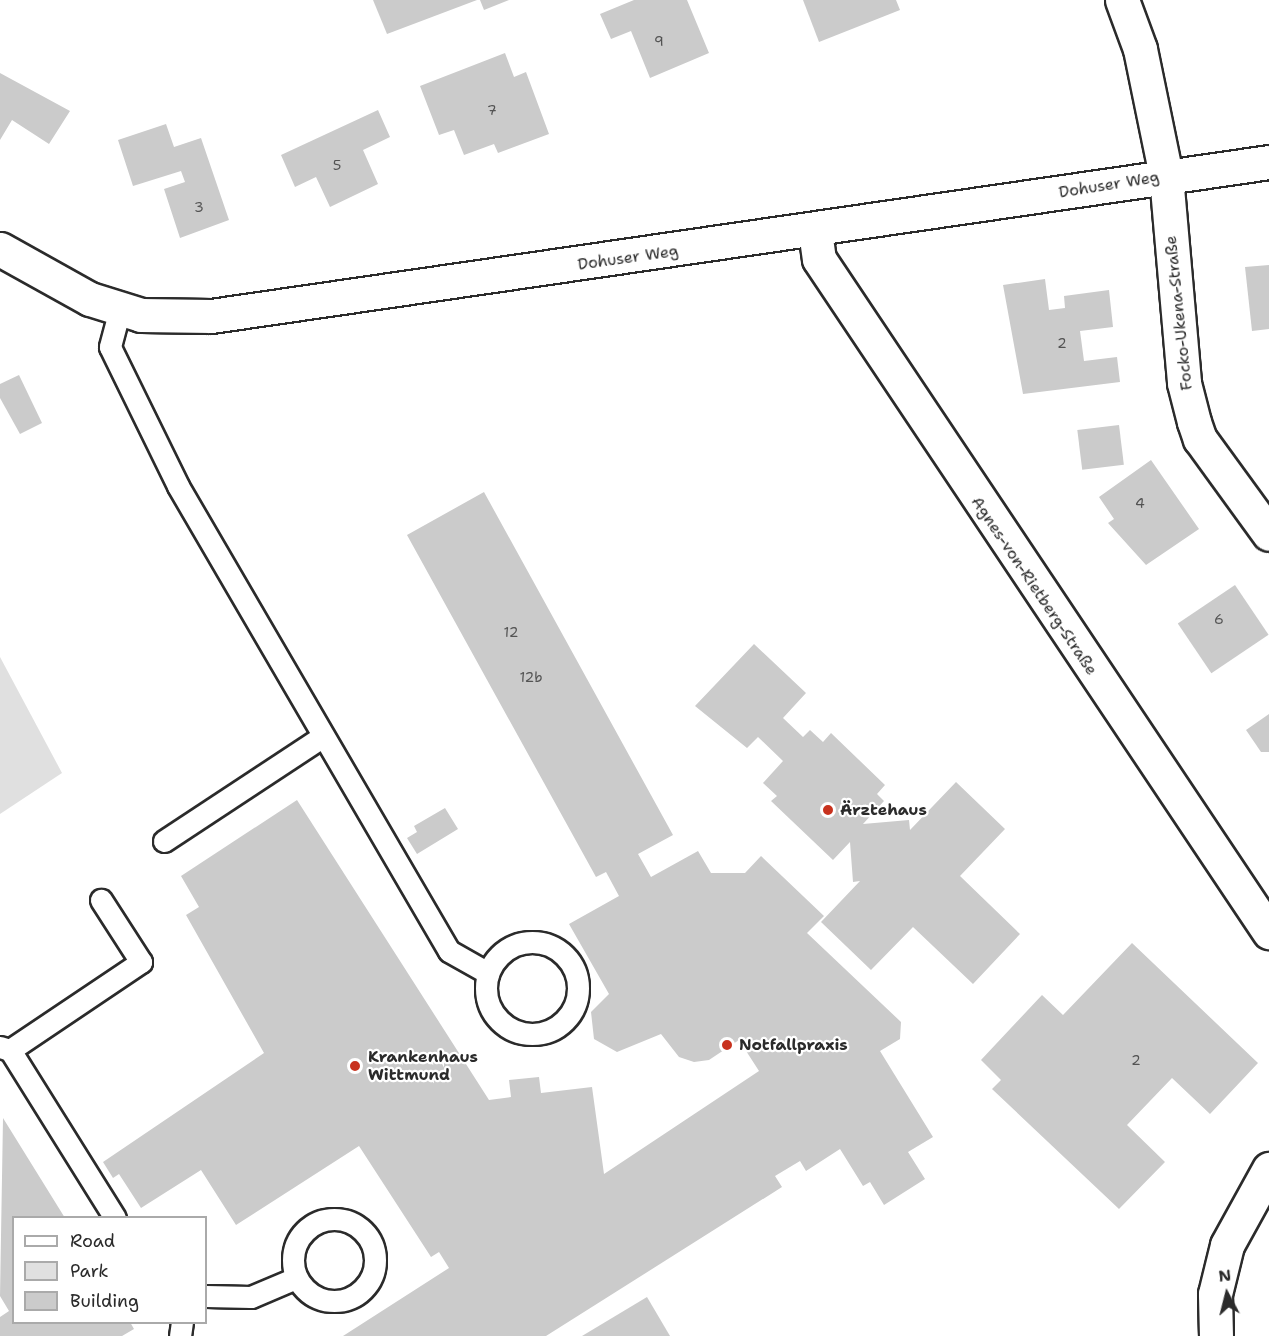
<!DOCTYPE html>
<meta charset="utf-8">
<style>
body{margin:0}
#map{position:relative;width:1269px;height:1336px;overflow:hidden;background:#fff;font-family:"Shantell Sans",sans-serif}
div>[style]{position:absolute}
.green>*{inset:0;background:#e0e0e0}
.building>*{inset:0;background:#cbcbcb;transform-origin:0 0}
.roads{filter:drop-shadow(2px 0 #2b2b2b) drop-shadow(-2px 0 #2b2b2b) drop-shadow(0 2px #2b2b2b) drop-shadow(0 -2px #2b2b2b)}
.service>*{height:21px;margin:-10.5px;padding:0 10.5px;transform-origin:10.5px;border-radius:10.5px;background:#fff}
.service>.ring{margin:-10.5px;padding:0;box-sizing:content-box;background:none;border:21px solid #fff;border-radius:50%}
.minor>*{height:33px;margin:-16.5px;padding:0 16.5px;transform-origin:16.5px;border-radius:16.5px;background:#fff}
.dots>*{width:16px;height:16px;translate:-50% -50%;box-sizing:border-box;border:3px solid #fff;border-radius:50%}
span{translate:-50% -50%;white-space:nowrap;text-align:center;line-height:1.15;-webkit-text-stroke:4.5px #fff;paint-order:stroke}
.number-label{font-size:14px;color:#535353}
.number-label span{-webkit-text-stroke-width:0}
.street-label{font-size:16px;color:#2b2b2b}
.poi-label{font-size:16px;color:#2b2b2b;font-weight:700}
.left{translate:0 -50%;text-align:left}
.legend{position:absolute;left:12px;top:1216px;width:195px;height:108px;box-sizing:border-box;background:#fff;border:2px solid #aaa;margin:0;padding:8px 10px;list-style:none;font-size:18px;color:#2b2b2b}
.legend li{display:flex;align-items:center;gap:12px;height:30px}
.legend b{width:30px;border:2px solid #aaa}
.north{position:absolute;left:1197px;top:1264px;width:60px;height:60px;-webkit-text-stroke:4px #fff;paint-order:stroke;rotate:353deg;font-size:16px;font-weight:700;line-height:24px;text-align:center;color:#2b2b2b}
.north::after{content:'';display:block;margin:auto;width:21px;height:27px;background:#2b2b2b;clip-path:polygon(50% 0,100% 100%,50% 72%,0 100%)}
</style>
<div id="map">
<div class="green">
<div style="clip-path:polygon(0 657px,62px 773px,0 814px)"></div>
</div>
<div class="building">
<div style="clip-path:polygon(373px 0,477px 0,387px 34px)"></div>
<div style="clip-path:polygon(480px 0,509px 0,484px 10px)"></div>
<div style="clip-path:polygon(634px 0,687px 0,709px 53px,650px 78px,631px 31px,611px 39px,600px 14px)"></div>
<div style="clip-path:polygon(803px 0,896px 0,900px 10px,819px 42px)"></div>
<div style="clip-path:polygon(505px 53px,514px 77px,526px 72px,549px 134px,498px 153px,494px 144px,464px 155px,454px 130px,439px 135px,420px 86px)"></div>
<div style="clip-path:polygon(0 73px,70px 111px,49px 144px,12px 120px,0 140px)"></div>
<div style="clip-path:polygon(378px 110px,390px 137px,363px 150px,378px 184px,330px 207px,316px 177px,295px 187px,281px 155px)"></div>
<div style="clip-path:polygon(166px 124px,174px 147px,201px 138px,229px 220px,180px 238px,164px 189px,185px 182px,181px 171px,133px 186px,118px 140px)"></div>
<div style="clip-path:polygon(1269px 265px,1269px 329px,1252px 331px,1245px 267px)"></div>
<div style="clip-path:polygon(1045px 279px,1049px 310px,1065px 308px,1064px 296px,1109px 290px,1113px 327px,1080px 331px,1084px 361px,1117px 357px,1120px 382px,1023px 394px,1003px 285px)"></div>
<div style="clip-path:polygon(19px 375px,42px 423px,20px 434px,0 398px,0 384px)"></div>
<div style="left:1119px;top:425px;width:40px;height:42px;rotate:83deg"></div>
<div style="clip-path:polygon(1151px 460px,1199px 529px,1146px 565px,1108px 523px,1114px 519px,1099px 497px)"></div>
<div style="clip-path:polygon(484px 492px,673px 835px,638px 854px,651px 877px,698px 851px,711px 873px,745px 873px,761px 856px,824px 916px,807px 933px,901px 1022px,900px 1039px,880px 1051px,933px 1137px,908px 1152px,925px 1179px,884px 1205px,870px 1182px,863px 1186px,840px 1149px,806px 1171px,800px 1161px,775px 1176px,782px 1187px,546px 1336px,343px 1336px,449px 1268px,439px 1252px,431px 1257px,359px 1146px,236px 1225px,201px 1170px,141px 1208px,119px 1174px,113px 1178px,103px 1162px,264px 1053px,186px 915px,199px 907px,181px 876px,297px 800px,489px 1100px,511px 1097px,509px 1080px,539px 1077px,541px 1093px,592px 1087px,604px 1174px,759px 1071px,739px 1040px,709px 1060px,694px 1062px,679px 1057px,661px 1034px,617px 1052px,594px 1039px,591px 1012px,609px 994px,569px 924px,619px 896px,606px 872px,596px 877px,407px 535px)"></div>
<div style="left:1235px;top:585px;width:60px;height:69px;rotate:56deg"></div>
<div style="clip-path:polygon(754px 644px,806px 693px,783px 718px,803px 737px,810px 730px,823px 742px,831px 733px,885px 785px,877px 794px,884px 801px,863px 824px,909px 820px,910px 830px,956px 782px,1005px 829px,960px 876px,1020px 934px,973px 984px,913px 927px,871px 970px,821px 922px,860px 881px,853px 882px,850px 842px,833px 860px,771px 801px,777px 796px,763px 783px,783px 761px,758px 737px,747px 748px,695px 706px)"></div>
<div style="clip-path:polygon(1269px 714px,1269px 752px,1261px 752px,1246px 730px)"></div>
<div style="clip-path:polygon(445px 808px,458px 829px,417px 854px,407px 838px,417px 832px,414px 826px)"></div>
<div style="clip-path:polygon(1132px 943px,1258px 1063px,1210px 1114px,1172px 1078px,1127px 1125px,1165px 1162px,1119px 1209px,992px 1089px,1001px 1080px,981px 1060px,1042px 995px,1063px 1015px)"></div>
<div style="clip-path:polygon(3px 1118px,65px 1218px,14px 1218px,14px 1322px,130px 1322px,134px 1329px,122px 1336px,0 1336px,0 1317px,9px 1311px,0 1296px)"></div>
<div style="clip-path:polygon(647px 1297px,670px 1336px,582px 1336px)"></div>
</div>
<div class="roads">
<div class="service">
<div style="left:120px;top:309px;width:39px;rotate:105deg"></div>
<div style="left:110px;top:347px;width:155px;rotate:63.9deg"></div>
<div style="left:178px;top:486px;width:538px;rotate:59.77deg"></div>
<div style="left:449px;top:951px;width:45px;rotate:29.4deg"></div>
<div style="left:164px;top:841px;width:189px;rotate:-33.4deg"></div>
<div class="ring" style="left:486px;top:942px;width:71px;height:71px"></div>
<div style="left:0;top:1047px;width:10px;rotate:17deg"></div>
<div style="left:10px;top:1050px;width:198px;rotate:58deg"></div>
<div style="left:10px;top:1050px;width:158px;rotate:-33.9deg"></div>
<div style="left:141px;top:962px;width:74px;rotate:-122.8deg"></div>
<div class="ring" style="left:293px;top:1219px;width:61px;height:61px"></div>
<div style="left:206px;top:1296px;width:45px;rotate:1.3deg"></div>
<div style="left:251px;top:1297px;width:49px;rotate:-22.9deg"></div>
<div style="left:180px;top:1336px;width:14px;rotate:-82deg"></div>
</div>
<div class="minor">
<div style="left:1122px;top:0;width:52px;rotate:69.8deg"></div>
<div style="left:1140px;top:49px;width:130px;rotate:78.4deg"></div>
<div style="left:1166px;top:176px;width:208px;rotate:85deg"></div>
<div style="left:1184px;top:383px;width:40px;rotate:75.6deg"></div>
<div style="left:1194px;top:422px;width:18px;rotate:71deg"></div>
<div style="left:1200px;top:439px;width:117px;rotate:54deg"></div>
<div style="left:815px;top:231px;width:28px;rotate:82deg"></div>
<div style="left:819px;top:259px;width:810px;rotate:56.23deg"></div>
<div style="left:0;top:249px;width:103px;rotate:29.1deg"></div>
<div style="left:90px;top:299px;width:53px;rotate:17.4deg"></div>
<div style="left:141px;top:315px;width:70px;rotate:0.8deg"></div>
<div style="left:211px;top:316px;width:1069px;rotate:-8.28deg"></div>
<div style="left:1216px;top:1336px;width:42px;rotate:-91.4deg"></div>
<div style="left:1215px;top:1294px;width:50px;rotate:-76.2deg"></div>
<div style="left:1227px;top:1245px;width:87px;rotate:-61.1deg"></div>
</div>
</div>
<div class="dots">
<div style="left:828px;top:810px;background:#c8321e"></div>
<div style="left:727px;top:1045px;background:#c8321e"></div>
<div style="left:355px;top:1066px;background:#c8321e"></div>
</div>
<div class="number-label">
<span style="left:659px;top:41px">9</span>
<span style="left:492px;top:110px">7</span>
<span style="left:337px;top:165px">5</span>
<span style="left:199px;top:207px">3</span>
<span style="left:1062px;top:343px">2</span>
<span style="left:1140px;top:503px">4</span>
<span style="left:1219px;top:619px">6</span>
<span style="left:511px;top:632px">12</span>
<span style="left:531px;top:677px">12b</span>
<span style="left:1136px;top:1060px">2</span>
</div>
<div class="street-label">
<span style="left:1109px;top:185px;rotate:-9deg">Dohuser Weg</span>
<span style="left:628px;top:258px;rotate:-8deg">Dohuser Weg</span>
<span style="left:1179px;top:313px;rotate:-96deg">Focko-Ukena-Straße</span>
<span style="left:1034px;top:586px;rotate:56deg">Agnes-von-Rietberg-Straße</span>
</div>
<div class="poi-label">
<span class="left" style="left:840px;top:810px">Ärztehaus</span>
<span class="left" style="left:739px;top:1045px">Notfallpraxis</span>
<span class="left" style="left:368px;top:1066px">Krankenhaus<br>Wittmund</span>
</div>
<ul class="legend">
<li><b style="height:8px;background:#fff"></b>Road</li>
<li><b style="height:16px;background:#e0e0e0"></b>Park</li>
<li><b style="height:16px;background:#cbcbcb"></b>Building</li>
</ul>
<div class="north">N</div>
</div>
